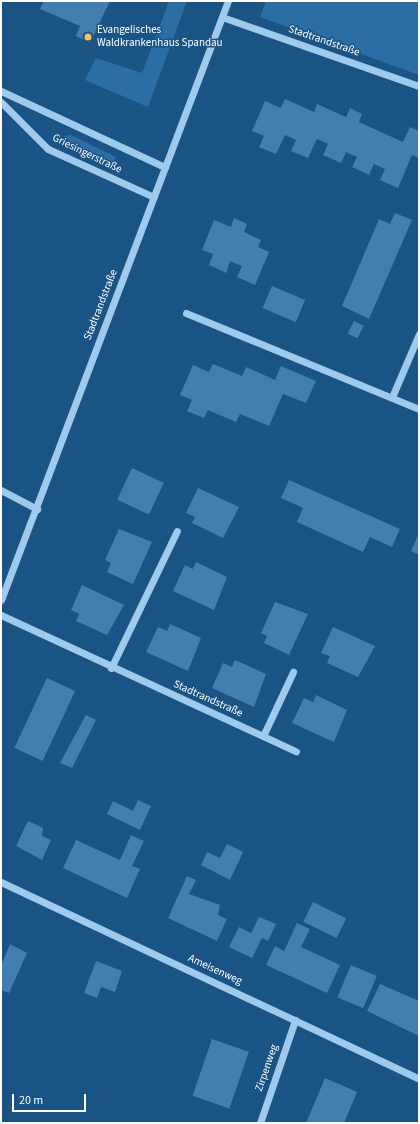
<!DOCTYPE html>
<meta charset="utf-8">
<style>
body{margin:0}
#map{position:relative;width:420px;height:1124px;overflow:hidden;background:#195485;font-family:"Source Sans 3",sans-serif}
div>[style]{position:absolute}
.green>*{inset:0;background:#2c6ea3}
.building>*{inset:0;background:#427eae;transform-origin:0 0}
.minor>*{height:7px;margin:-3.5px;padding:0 3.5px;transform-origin:3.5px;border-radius:3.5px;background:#9fcaec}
.dots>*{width:11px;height:11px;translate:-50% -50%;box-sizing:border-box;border:2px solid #195485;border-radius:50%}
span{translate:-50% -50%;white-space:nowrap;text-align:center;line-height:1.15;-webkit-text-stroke:3px #195485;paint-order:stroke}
.poi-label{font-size:11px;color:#fff}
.left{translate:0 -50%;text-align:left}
.street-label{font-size:11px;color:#fff}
.frame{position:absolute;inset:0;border:2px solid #fff;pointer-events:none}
.scale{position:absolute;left:12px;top:1094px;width:74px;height:18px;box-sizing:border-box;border:2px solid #fff;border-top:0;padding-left:5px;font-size:12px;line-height:14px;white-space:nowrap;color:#fff;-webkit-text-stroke:3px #195485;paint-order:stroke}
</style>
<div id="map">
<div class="green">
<div style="clip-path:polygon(169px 1px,187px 1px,148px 107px,85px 80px,96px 58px,142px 73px)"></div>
<div style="clip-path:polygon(266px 1px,419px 1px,419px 75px,260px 17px)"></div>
<div style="clip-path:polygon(71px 135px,116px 157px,111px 167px,63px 144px,64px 136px)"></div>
</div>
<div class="building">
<div style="clip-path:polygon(44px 1px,110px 1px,90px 43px,76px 36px,80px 26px,40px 9px)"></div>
<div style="clip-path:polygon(285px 99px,314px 112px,317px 104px,346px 117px,350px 108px,362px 114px,359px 122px,403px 142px,410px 127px,419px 131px,419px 158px,412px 155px,398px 188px,380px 180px,385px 169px,374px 164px,369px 175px,352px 167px,357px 157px,346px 152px,341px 163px,323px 155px,328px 144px,317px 139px,308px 158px,291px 151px,296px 140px,285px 135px,276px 154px,259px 147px,264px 136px,252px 131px,265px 101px,281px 108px)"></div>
<div style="clip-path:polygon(395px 213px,412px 220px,369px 319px,342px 306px,379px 219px,390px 224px)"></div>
<div style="clip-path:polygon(234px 218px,247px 224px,244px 232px,261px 240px,258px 247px,269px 252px,255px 285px,237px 277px,242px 266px,230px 261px,226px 273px,209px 265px,213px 254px,202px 250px,214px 220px,231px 227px)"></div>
<div style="left:272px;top:286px;width:36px;height:24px;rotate:23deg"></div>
<div style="left:354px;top:321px;width:11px;height:14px;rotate:27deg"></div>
<div style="clip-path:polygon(213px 364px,242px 376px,246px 367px,275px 380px,281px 366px,316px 381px,306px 403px,283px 394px,269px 426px,240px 414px,236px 422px,208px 410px,204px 418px,187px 411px,192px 400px,180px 395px,193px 365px,209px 372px)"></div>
<div style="left:132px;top:468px;width:35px;height:35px;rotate:25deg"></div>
<div style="clip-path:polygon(289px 480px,400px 529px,392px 547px,370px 537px,363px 552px,297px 522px,303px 508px,281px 498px)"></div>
<div style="clip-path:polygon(198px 488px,239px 507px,223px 538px,192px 523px,195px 517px,186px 513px)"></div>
<div style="clip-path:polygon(119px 529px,152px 542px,133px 584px,107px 572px,111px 563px,105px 560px)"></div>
<div style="clip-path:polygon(419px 533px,419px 555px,411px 551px)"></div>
<div style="clip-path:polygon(196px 562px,227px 577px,214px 610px,173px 591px,185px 565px,193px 569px)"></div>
<div style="clip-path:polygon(82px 585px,124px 605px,107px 635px,76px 621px,79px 614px,71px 610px)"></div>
<div style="clip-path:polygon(275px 602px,308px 614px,289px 655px,264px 643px,267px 636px,261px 633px)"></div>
<div style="clip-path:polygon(170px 624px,201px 638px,188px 671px,146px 652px,158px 627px,167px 631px)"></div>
<div style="clip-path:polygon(333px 627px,375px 646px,358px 677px,327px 663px,330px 656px,321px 653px)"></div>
<div style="clip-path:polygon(235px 660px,266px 674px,254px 707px,212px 688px,223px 663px,232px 667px)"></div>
<div style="left:47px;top:678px;width:31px;height:77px;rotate:25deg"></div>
<div style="clip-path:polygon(316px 695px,347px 710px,334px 742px,292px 723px,304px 698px,313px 702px)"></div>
<div style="clip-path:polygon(86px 715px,96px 720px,72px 768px,60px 763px)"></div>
<div style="clip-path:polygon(138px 800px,151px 806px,140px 830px,107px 814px,113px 801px,133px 811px)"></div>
<div style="clip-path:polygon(28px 821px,43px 828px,42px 836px,51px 840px,42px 860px,16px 846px)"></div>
<div style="clip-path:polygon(131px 835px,144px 841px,132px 866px,140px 869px,127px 898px,63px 868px,76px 840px,120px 860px)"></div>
<div style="clip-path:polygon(227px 844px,243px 852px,230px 880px,201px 865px,207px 852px,220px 858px)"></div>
<div style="clip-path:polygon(187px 876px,196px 880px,189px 894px,220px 905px,218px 915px,227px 919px,217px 941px,168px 918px)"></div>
<div style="left:313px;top:902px;width:37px;height:22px;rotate:26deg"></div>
<div style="clip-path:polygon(259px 917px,276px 924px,268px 941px,262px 938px,252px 958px,229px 947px,239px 927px,251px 933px)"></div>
<div style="clip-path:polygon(297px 923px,310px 929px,301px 947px,340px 965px,327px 993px,266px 965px,275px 946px,284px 951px)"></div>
<div style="clip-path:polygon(10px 944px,27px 953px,9px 993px,1px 990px,1px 966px)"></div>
<div style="clip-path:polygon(96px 961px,122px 971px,115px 992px,101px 987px,97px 998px,84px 993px)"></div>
<div style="left:351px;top:965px;width:28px;height:35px;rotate:23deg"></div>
<div style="clip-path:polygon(380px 984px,419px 1001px,419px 1036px,367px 1011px)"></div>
<div style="left:212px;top:1039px;width:39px;height:60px;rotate:19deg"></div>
<div style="clip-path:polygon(325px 1078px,357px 1092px,344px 1123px,306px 1123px)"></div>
</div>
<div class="minor">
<div style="left:222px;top:17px;width:209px;rotate:19.3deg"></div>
<div style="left:1px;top:91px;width:181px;rotate:24.9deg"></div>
<div style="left:1px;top:102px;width:66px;rotate:45deg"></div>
<div style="left:48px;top:149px;width:116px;rotate:24.4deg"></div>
<div style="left:186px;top:313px;width:252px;rotate:22.4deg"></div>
<div style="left:392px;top:397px;width:69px;rotate:-66.8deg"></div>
<div style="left:1px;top:490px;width:41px;rotate:27.8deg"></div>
<div style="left:1px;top:600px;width:641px;rotate:-69.25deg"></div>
<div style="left:1px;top:615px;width:325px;rotate:24.8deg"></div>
<div style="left:111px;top:668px;width:152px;rotate:-64.3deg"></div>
<div style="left:263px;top:736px;width:71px;rotate:-64.9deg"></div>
<div style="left:1px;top:882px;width:462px;rotate:25.2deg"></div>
<div style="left:260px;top:1123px;width:109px;rotate:-71.2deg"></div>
</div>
<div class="dots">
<div style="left:88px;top:37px;background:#ffbe5a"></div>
</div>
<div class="poi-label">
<span class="left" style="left:97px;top:37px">Evangelisches<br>Waldkrankenhaus Spandau</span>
</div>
<div class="street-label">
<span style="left:324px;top:41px;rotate:19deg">Stadtrandstraße</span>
<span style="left:87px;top:154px;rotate:26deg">Griesingerstraße</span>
<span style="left:101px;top:305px;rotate:-69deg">Stadtrandstraße</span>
<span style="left:208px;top:699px;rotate:24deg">Stadtrandstraße</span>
<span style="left:215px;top:970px;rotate:25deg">Ameisenweg</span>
<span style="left:267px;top:1068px;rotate:-71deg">Zirpenweg</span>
</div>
<div class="frame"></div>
<div class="scale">20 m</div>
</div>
